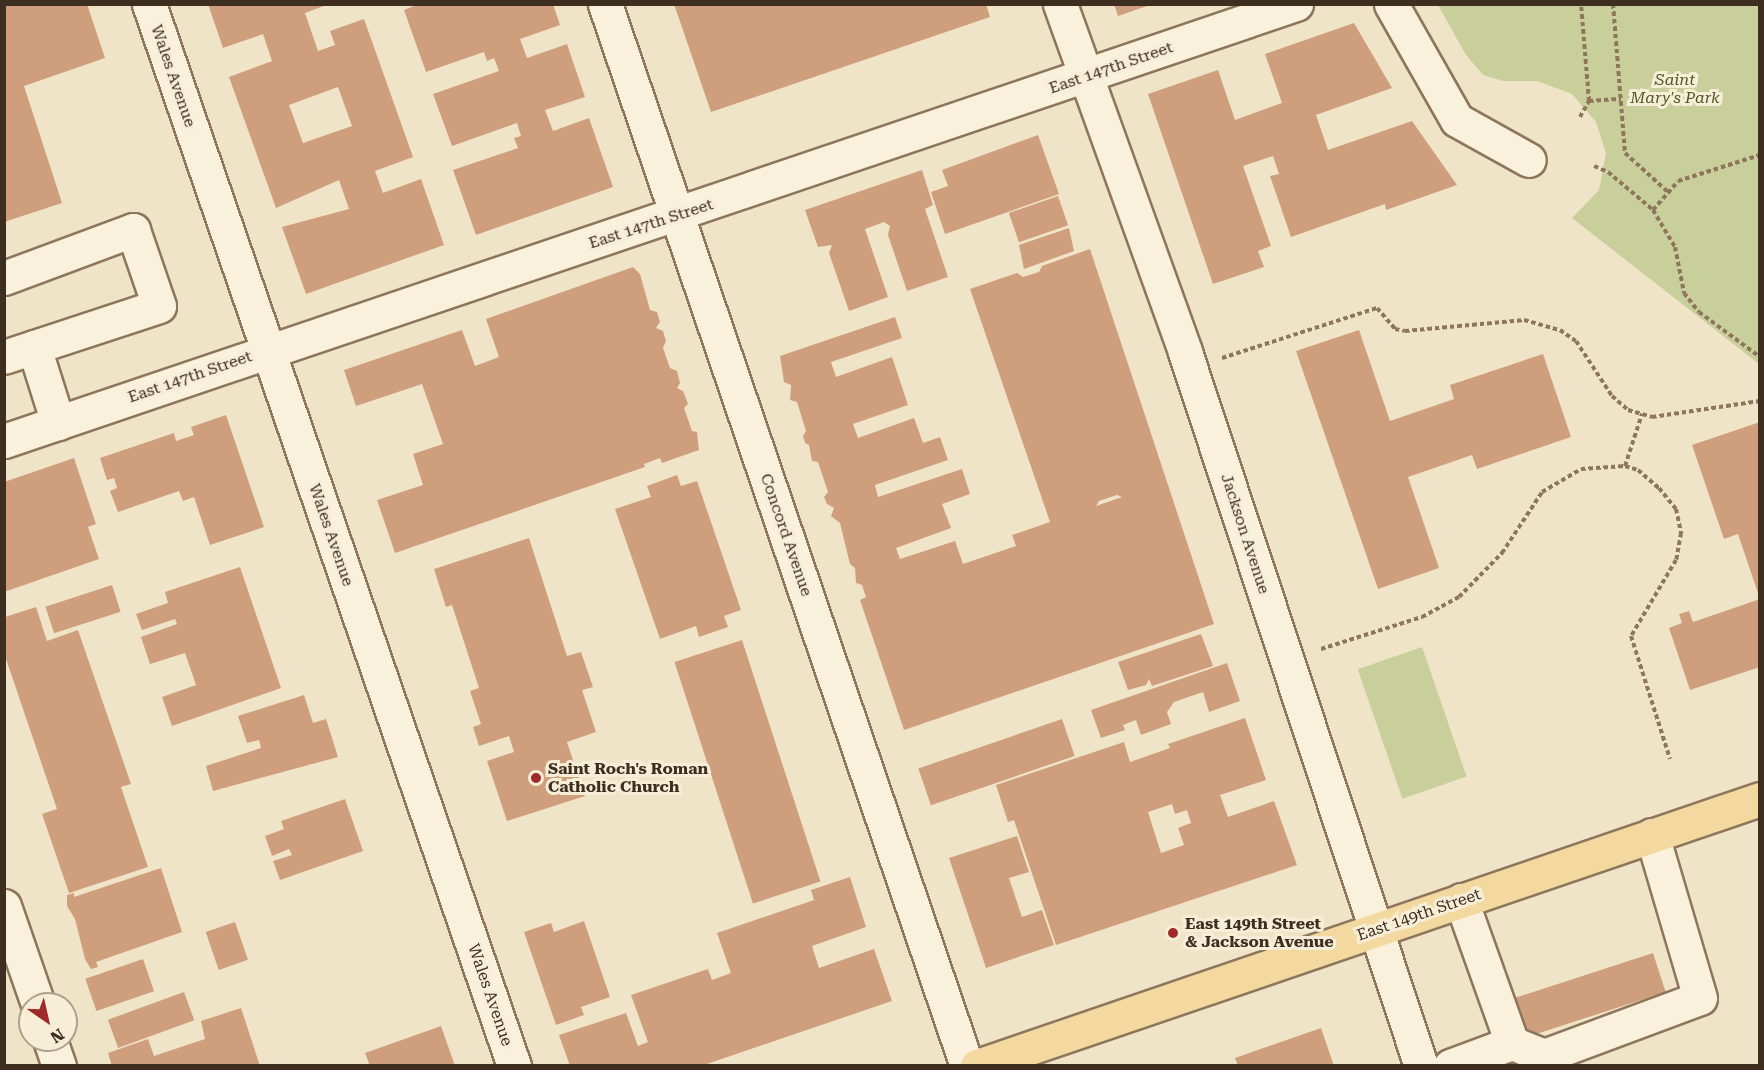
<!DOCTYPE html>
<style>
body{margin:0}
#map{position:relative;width:1764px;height:1070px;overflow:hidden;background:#f0e4c8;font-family:"Roboto Serif",serif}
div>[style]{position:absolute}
.green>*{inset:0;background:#c9cf9b;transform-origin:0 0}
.building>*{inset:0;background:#cf9f7d;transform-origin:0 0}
.path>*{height:4px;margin-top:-2px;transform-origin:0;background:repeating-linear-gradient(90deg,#8d765c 0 4.5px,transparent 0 7.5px)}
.roads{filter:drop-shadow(2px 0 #8d765c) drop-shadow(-2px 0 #8d765c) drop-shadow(0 2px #8d765c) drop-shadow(0 -2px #8d765c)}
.minor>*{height:33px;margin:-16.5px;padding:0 16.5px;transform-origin:16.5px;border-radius:16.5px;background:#faf1dc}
.major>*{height:33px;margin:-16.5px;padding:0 16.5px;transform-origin:16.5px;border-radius:16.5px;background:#f3d9a0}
.dots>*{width:16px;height:16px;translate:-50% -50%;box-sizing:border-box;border:3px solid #f7eed8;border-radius:50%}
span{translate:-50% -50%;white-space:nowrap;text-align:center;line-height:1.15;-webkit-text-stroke:6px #f7eed8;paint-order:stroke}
.street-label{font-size:16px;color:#3d2e20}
.park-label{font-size:16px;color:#4d5a26;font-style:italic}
.poi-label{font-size:16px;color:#3d2e20;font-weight:700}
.left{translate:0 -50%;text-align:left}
.frame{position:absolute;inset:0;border:6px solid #3d2e20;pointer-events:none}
.north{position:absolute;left:18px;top:992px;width:60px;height:60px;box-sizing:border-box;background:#f7eed8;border:2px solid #ada18e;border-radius:50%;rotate:146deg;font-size:16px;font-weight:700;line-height:24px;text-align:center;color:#3d2e20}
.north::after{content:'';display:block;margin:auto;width:21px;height:27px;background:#9e2a2b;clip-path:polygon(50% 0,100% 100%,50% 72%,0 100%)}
</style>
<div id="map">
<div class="green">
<div style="clip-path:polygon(1438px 5px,1759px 5px,1759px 364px,1572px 218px,1599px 190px,1606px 153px,1596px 122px,1572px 94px,1537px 81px,1503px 81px,1483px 75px,1466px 55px)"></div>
<div style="left:1422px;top:647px;width:137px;height:68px;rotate:71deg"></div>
</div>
<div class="building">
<div style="clip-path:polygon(4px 4px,87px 4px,105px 58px,24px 86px,62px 203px,4px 222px)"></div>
<div style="clip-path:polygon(evenodd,208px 4px,329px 4px,305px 13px,318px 51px,335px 45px,330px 31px,364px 19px,413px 157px,375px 171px,383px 193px,421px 179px,444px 245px,306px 294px,282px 227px,349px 209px,339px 180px,276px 208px,229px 77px,272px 61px,263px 34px,223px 48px,208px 4px,338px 87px,352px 126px,303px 143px,289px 105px,338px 87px)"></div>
<div style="clip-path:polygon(419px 4px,553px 4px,560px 25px,520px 39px,527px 58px,567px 44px,585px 97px,545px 110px,553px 131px,589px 118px,613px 187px,476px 235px,453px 170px,518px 148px,514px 138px,521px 136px,517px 123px,452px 146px,433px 94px,499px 71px,494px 58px,487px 61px,484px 52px,426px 72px,404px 10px)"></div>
<div style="clip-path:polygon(674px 4px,986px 4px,990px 17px,711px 112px)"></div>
<div style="clip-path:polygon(1114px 4px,1150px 4px,1150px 5px,1118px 16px)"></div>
<div style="clip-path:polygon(1354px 23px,1392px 88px,1316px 115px,1328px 150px,1412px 121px,1457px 185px,1386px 210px,1385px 204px,1291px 237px,1270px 176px,1279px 174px,1273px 156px,1243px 166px,1271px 246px,1258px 251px,1264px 267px,1213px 284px,1148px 94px,1218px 70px,1235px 120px,1282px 103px,1265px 54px)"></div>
<div style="clip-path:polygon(1038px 135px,1059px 194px,945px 234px,931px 192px,948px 186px,942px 170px)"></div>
<div style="clip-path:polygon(922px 170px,933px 205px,925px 209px,948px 277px,907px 291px,888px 235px,890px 226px,884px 222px,876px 225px,865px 229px,888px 297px,849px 311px,829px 253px,832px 245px,818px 247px,805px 210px)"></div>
<div style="left:1058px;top:196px;width:31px;height:52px;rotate:71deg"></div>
<div style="clip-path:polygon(1069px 228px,1074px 251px,1024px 269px,1019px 245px)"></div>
<div style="clip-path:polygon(evenodd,1090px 249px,1214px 624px,904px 730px,860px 600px,866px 597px,862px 585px,856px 583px,855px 568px,850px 564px,840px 523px,831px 516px,834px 508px,827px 504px,824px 497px,828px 492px,818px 462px,812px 461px,809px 445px,805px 443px,803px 436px,806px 431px,797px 402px,790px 400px,791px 385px,784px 382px,780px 356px,895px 317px,902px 338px,831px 362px,836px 377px,892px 357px,908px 405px,853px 424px,858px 438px,914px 418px,923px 443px,940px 437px,948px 460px,875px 485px,878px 497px,962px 469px,970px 494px,942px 504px,951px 528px,896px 548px,900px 559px,955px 541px,963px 564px,1016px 546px,1012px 535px,1050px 522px,970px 289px,1017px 273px,1023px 277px,1039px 272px,1042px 266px,1090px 249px,1117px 495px,1122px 497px,1096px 506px,1099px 501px,1117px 495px)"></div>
<div style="clip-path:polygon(633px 267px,640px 274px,650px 310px,657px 312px,660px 322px,656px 328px,663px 331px,666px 341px,663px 348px,670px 368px,677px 371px,680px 383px,677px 388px,683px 391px,688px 404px,684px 408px,692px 431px,697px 432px,699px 450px,662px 463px,660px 458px,644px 464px,645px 467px,395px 553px,377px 500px,423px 485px,413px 454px,443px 444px,422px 384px,356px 406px,344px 370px,462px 330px,475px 366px,499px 357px,486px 319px)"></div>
<div style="clip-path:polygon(1359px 330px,1390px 421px,1454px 399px,1450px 385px,1543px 354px,1571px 437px,1477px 469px,1472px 455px,1408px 477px,1439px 568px,1378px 589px,1296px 351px)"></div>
<div style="clip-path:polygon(226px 415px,264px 527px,210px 545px,194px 497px,183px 501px,179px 491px,118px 512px,110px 491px,117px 488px,114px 478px,107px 480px,100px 458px,174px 433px,176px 441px,194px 435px,191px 427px)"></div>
<div style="clip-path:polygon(1760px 422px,1760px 596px,1759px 596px,1738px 534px,1724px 539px,1692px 445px)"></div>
<div style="clip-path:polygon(74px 458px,96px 524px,88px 527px,99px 559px,4px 592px,4px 482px)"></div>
<div style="clip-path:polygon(677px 475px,681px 486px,697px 481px,741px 610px,724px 616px,728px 627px,699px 637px,696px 626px,660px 639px,615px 509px,651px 497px,647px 486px)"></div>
<div style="clip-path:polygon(529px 538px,567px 656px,581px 652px,593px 687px,582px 690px,596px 732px,567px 742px,585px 796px,507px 821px,487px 761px,514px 752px,509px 736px,479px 746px,473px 727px,481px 724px,470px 691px,479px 688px,452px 605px,446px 607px,434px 569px)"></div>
<div style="clip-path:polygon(240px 567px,281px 688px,172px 726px,162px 697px,196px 685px,185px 653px,150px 664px,141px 637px,177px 624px,175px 619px,142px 630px,136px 614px,168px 603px,165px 592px)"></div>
<div style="left:112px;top:585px;width:28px;height:70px;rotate:72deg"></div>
<div style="clip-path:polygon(1760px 599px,1760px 667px,1690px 690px,1669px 628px,1682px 623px,1679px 614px,1689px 611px,1693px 622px)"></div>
<div style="clip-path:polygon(36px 607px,47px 641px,78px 630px,131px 784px,121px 787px,148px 867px,69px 893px,42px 814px,57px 809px,5px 656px,5px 617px)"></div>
<div style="clip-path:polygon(1201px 634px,1213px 666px,1152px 686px,1149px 679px,1146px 685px,1128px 690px,1118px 662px)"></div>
<div style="left:742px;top:640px;width:254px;height:71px;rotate:72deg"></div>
<div style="clip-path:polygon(1227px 663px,1240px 701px,1209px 712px,1203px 692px,1174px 702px,1167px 712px,1171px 724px,1141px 735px,1136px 720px,1123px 725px,1125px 730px,1101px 738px,1091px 710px)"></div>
<div style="clip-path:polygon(304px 695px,313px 723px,326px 719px,338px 757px,213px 791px,206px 766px,261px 748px,259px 740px,247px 743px,238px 716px)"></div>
<div style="clip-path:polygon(evenodd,1245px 718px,1266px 780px,1220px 795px,1228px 817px,1274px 801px,1297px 865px,1056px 945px,1014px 820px,1008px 822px,996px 785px,1124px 742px,1130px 762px,1170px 748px,1168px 744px,1245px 718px,1172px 804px,1175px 814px,1187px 810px,1191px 823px,1178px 828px,1184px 845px,1161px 853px,1148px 812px,1172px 804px)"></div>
<div style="left:1062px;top:719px;width:39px;height:152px;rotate:71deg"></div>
<div style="clip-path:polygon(345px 799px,363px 851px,280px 880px,273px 861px,292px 855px,289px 849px,272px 856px,265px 836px,284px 829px,281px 821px)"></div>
<div style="clip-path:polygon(1017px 836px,1029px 872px,1009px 878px,1022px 917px,1042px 910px,1054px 945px,986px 968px,949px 858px)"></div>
<div style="clip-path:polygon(161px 868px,182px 932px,96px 962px,98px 967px,91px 969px,85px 959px,75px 919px,67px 906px,67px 895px,74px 893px,74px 897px)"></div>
<div style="clip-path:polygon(850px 877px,866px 927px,812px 946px,819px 968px,874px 949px,892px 1001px,701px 1066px,570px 1066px,559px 1035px,626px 1013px,638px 1046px,648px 1042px,631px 995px,708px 969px,712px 980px,731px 973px,717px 933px,814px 900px,811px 890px)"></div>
<div style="clip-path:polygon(584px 921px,610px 997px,581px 1007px,584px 1015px,556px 1025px,524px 932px,551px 923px,554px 932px)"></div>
<div style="left:235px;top:922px;width:40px;height:31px;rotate:71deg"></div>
<div style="left:1653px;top:953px;width:41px;height:145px;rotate:72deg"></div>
<div style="left:143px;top:959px;width:34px;height:61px;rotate:71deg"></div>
<div style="left:184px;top:992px;width:30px;height:81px;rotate:70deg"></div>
<div style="clip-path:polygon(241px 1008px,260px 1066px,112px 1066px,108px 1053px,148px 1039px,154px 1056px,205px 1039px,201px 1021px)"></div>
<div style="clip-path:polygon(441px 1026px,455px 1066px,370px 1066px,365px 1053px)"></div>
<div style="clip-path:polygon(1321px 1028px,1334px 1066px,1238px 1066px,1235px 1058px)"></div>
</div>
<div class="path">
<div style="left:1613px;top:4px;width:149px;rotate:85.4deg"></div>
<div style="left:1625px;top:153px;width:58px;rotate:42.2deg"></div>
<div style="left:1589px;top:101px;width:32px;rotate:-4deg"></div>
<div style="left:1580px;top:117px;width:18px;rotate:-61deg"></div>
<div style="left:1589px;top:101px;width:97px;rotate:-94.7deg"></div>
<div style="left:1594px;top:166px;width:15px;rotate:23deg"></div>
<div style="left:1608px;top:172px;width:59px;rotate:40.2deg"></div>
<div style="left:1653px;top:210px;width:43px;rotate:59.3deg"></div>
<div style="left:1675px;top:247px;width:47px;rotate:78.9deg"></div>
<div style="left:1684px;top:293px;width:24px;rotate:52deg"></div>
<div style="left:1699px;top:312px;width:76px;rotate:36.4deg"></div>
<div style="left:1653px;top:210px;width:38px;rotate:-49deg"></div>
<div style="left:1678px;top:181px;width:86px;rotate:-17.6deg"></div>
<div style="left:1222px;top:358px;width:163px;rotate:-17.9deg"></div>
<div style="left:1377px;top:308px;width:28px;rotate:49deg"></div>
<div style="left:1395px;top:329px;width:10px;rotate:11deg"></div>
<div style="left:1405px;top:331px;width:120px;rotate:-5.3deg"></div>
<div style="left:1524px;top:320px;width:37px;rotate:16deg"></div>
<div style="left:1560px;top:330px;width:19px;rotate:35deg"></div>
<div style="left:1576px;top:341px;width:66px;rotate:56.8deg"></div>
<div style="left:1612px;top:396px;width:21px;rotate:41deg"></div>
<div style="left:1628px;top:410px;width:25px;rotate:16deg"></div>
<div style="left:1652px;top:417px;width:109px;rotate:-8.4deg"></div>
<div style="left:1625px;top:466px;width:55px;rotate:-71.9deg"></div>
<div style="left:1321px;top:649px;width:106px;rotate:-17.6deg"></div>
<div style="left:1422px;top:617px;width:42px;rotate:-28.4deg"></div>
<div style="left:1459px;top:597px;width:62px;rotate:-45.7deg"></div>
<div style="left:1502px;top:553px;width:73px;rotate:-56.7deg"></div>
<div style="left:1542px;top:492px;width:45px;rotate:-30.5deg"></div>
<div style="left:1581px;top:469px;width:44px;rotate:-3.9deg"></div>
<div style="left:1625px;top:466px;width:14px;rotate:17deg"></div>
<div style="left:1638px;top:470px;width:28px;rotate:41deg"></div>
<div style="left:1659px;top:488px;width:27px;rotate:51deg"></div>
<div style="left:1676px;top:509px;width:25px;rotate:78deg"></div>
<div style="left:1681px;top:533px;width:27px;rotate:100deg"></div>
<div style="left:1676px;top:560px;width:88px;rotate:120.6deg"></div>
<div style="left:1631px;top:636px;width:129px;rotate:72.4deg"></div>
</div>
<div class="roads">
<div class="minor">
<div style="left:149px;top:4px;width:1123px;rotate:71.03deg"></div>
<div style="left:605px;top:4px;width:1122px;rotate:71.18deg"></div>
<div style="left:1060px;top:4px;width:370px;rotate:70.2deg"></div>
<div style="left:1185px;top:352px;width:752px;rotate:71.71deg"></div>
<div style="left:1391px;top:4px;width:133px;rotate:60.4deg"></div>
<div style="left:1457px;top:120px;width:82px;rotate:29.1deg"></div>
<div style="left:4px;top:278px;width:138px;rotate:-20.4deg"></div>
<div style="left:133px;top:230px;width:80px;rotate:71.1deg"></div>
<div style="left:159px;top:306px;width:163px;rotate:161.8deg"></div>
<div style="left:34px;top:347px;width:80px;rotate:72.5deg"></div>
<div style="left:4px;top:441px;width:1364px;rotate:-18.69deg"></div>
<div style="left:1461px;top:900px;width:152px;rotate:70.4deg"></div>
<div style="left:1512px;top:1043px;width:35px;rotate:22deg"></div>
<div style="left:1544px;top:1056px;width:166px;rotate:-20.4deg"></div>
<div style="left:1700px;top:998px;width:170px;rotate:-106.4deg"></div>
<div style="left:4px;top:906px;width:104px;rotate:70.9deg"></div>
<div style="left:50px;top:1040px;width:28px;rotate:71deg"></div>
<div style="left:1450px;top:1066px;width:66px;rotate:-20.4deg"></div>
</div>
<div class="major">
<div style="left:977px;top:1066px;width:827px;rotate:-18.83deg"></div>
</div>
</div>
<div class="dots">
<div style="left:536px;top:778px;background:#9e2a2b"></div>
<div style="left:1173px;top:933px;background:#9e2a2b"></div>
</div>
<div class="street-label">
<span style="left:1111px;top:68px;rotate:-19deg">East 147th Street</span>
<span style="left:173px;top:76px;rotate:71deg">Wales Avenue</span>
<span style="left:651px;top:224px;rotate:-18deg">East 147th Street</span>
<span style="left:190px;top:377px;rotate:-19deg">East 147th Street</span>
<span style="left:1245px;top:534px;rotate:72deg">Jackson Avenue</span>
<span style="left:331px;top:535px;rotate:71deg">Wales Avenue</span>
<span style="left:786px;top:535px;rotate:71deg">Concord Avenue</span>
<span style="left:1419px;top:915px;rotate:-19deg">East 149th Street</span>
<span style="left:490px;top:995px;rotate:71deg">Wales Avenue</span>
</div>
<div class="park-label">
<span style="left:1675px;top:89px">Saint<br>Mary's Park</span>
</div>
<div class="poi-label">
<span class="left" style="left:548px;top:778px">Saint Roch's Roman<br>Catholic Church</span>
<span class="left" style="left:1185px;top:933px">East 149th Street<br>&amp; Jackson Avenue</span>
</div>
<div class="frame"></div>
<div class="north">N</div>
</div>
